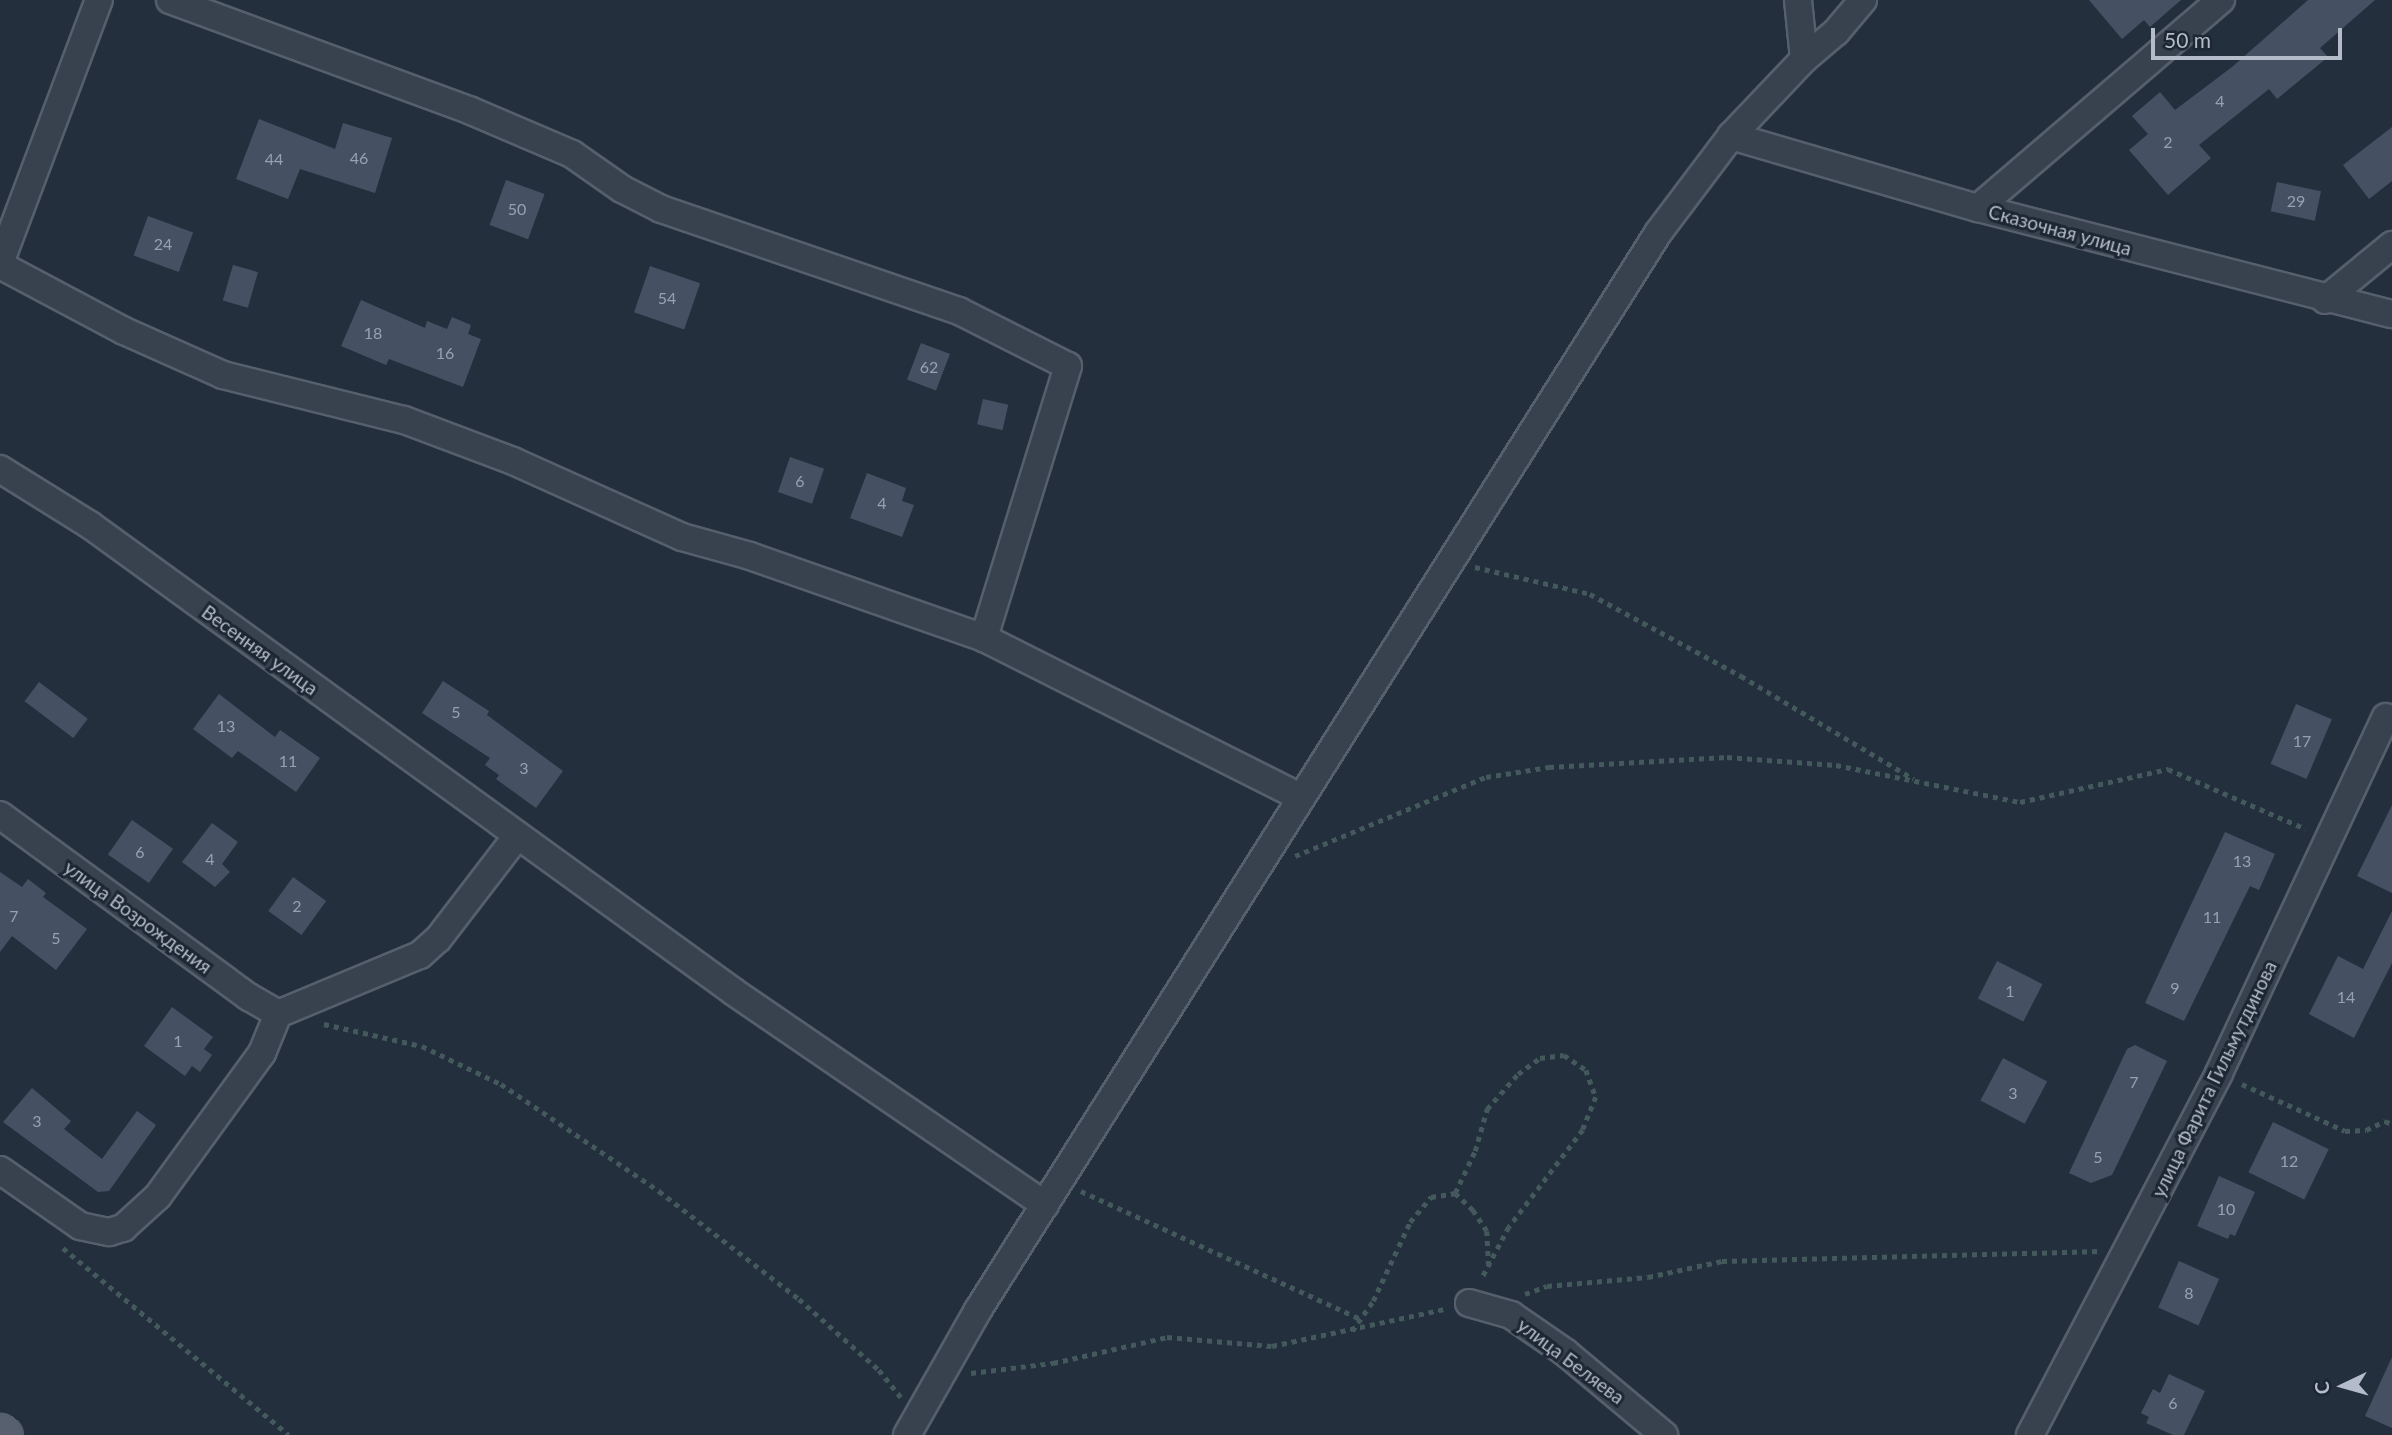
<!DOCTYPE html>
<meta charset="utf-8">
<style>
body{margin:0}
#map{position:relative;width:2392px;height:1435px;overflow:hidden;background:#242f3e;font-family:Lato,sans-serif}
div>[style]{position:absolute}
.building>*{inset:0;background:#455162;transform-origin:0 0}
.path>*{height:4.5px;margin-top:-2.25px;transform-origin:0;background:repeating-linear-gradient(90deg,#44595c 0 5px,transparent 0 10px)}
.roads{filter:drop-shadow(2px 0 #565f6c) drop-shadow(-2px 0 #565f6c) drop-shadow(0 2px #565f6c) drop-shadow(0 -2px #565f6c)}
.minor>*{height:26px;margin:-13px;padding:0 13px;transform-origin:13px;border-radius:13px;background:#38414e}
.major>*{height:33px;margin:-16.5px;padding:0 16.5px;transform-origin:16.5px;border-radius:16.5px;background:#56606e}
span{translate:-50% -50%;white-space:nowrap;text-align:center;line-height:1.15;-webkit-text-stroke:6px #1d2633;paint-order:stroke}
.number-label{font-size:16px;color:#98a1af}
.number-label span{-webkit-text-stroke-width:0}
.street-label{font-size:19px;color:#b4bcc9}
.north{position:absolute;left:2308px;top:1351px;width:70px;height:70px;-webkit-text-stroke:5px #1d2633;paint-order:stroke;rotate:265deg;font-size:19px;font-weight:700;line-height:28px;text-align:center;color:#b4bcc9}
.north::after{content:'';display:block;margin:auto;width:24px;height:32px;background:#b4bcc9;clip-path:polygon(50% 0,100% 100%,50% 72%,0 100%)}
.scale{position:absolute;left:2151px;top:28px;width:191px;height:32px;box-sizing:border-box;border:4px solid #b4bcc9;border-top:0;padding-left:9px;font-size:21px;line-height:24px;white-space:nowrap;color:#b4bcc9;-webkit-text-stroke:5px #1d2633;paint-order:stroke}
</style>
<div id="map">
<div class="building">
<div style="clip-path:polygon(2089px 0,2181px 0,2150px 27px,2144px 20px,2122px 39px)"></div>
<div style="clip-path:polygon(2308px 0,2375px 0,2320px 48px,2328px 57px,2277px 99px,2269px 89px,2199px 145px,2211px 158px,2168px 195px,2129px 150px,2148px 134px,2132px 116px,2160px 92px,2175px 110px,2232px 67px)"></div>
<div style="clip-path:polygon(259px 119px,335px 149px,343px 123px,392px 138px,375px 193px,300px 169px,288px 199px,236px 179px)"></div>
<div style="clip-path:polygon(2392px 127px,2392px 181px,2369px 199px,2343px 165px)"></div>
<div style="left:506px;top:180px;width:41px;height:48px;rotate:20deg"></div>
<div style="left:2277px;top:182px;width:45px;height:30px;rotate:12deg"></div>
<div style="left:148px;top:216px;width:48px;height:42px;rotate:20deg"></div>
<div style="left:233px;top:265px;width:26px;height:37px;rotate:16deg"></div>
<div style="left:650px;top:266px;width:53px;height:49px;rotate:19deg"></div>
<div style="clip-path:polygon(361px 300px,425px 328px,427px 321px,447px 329px,452px 317px,471px 325px,468px 334px,481px 339px,463px 387px,389px 359px,386px 365px,341px 346px)"></div>
<div style="left:921px;top:343px;width:31px;height:39px;rotate:21deg"></div>
<div style="left:983px;top:399px;width:26px;height:26px;rotate:13deg"></div>
<div style="left:790px;top:457px;width:36px;height:37px;rotate:19deg"></div>
<div style="clip-path:polygon(867px 473px,906px 488px,902px 501px,914px 505px,902px 537px,850px 518px)"></div>
<div style="clip-path:polygon(443px 681px,489px 711px,487px 715px,563px 771px,536px 808px,496px 779px,499px 775px,485px 765px,490px 758px,422px 713px)"></div>
<div style="left:39px;top:682px;width:61px;height:24px;rotate:37deg"></div>
<div style="clip-path:polygon(219px 694px,275px 737px,280px 730px,320px 758px,296px 792px,238px 751px,232px 758px,193px 729px)"></div>
<div style="left:2296px;top:704px;width:39px;height:65px;rotate:23deg"></div>
<div style="clip-path:polygon(2392px 805px,2392px 893px,2357px 876px)"></div>
<div style="left:132px;top:820px;width:50px;height:42px;rotate:35deg"></div>
<div style="clip-path:polygon(212px 823px,238px 842px,222px 864px,230px 872px,215px 887px,182px 862px)"></div>
<div style="clip-path:polygon(2225px 832px,2275px 854px,2259px 890px,2250px 886px,2184px 1021px,2145px 1003px)"></div>
<div style="clip-path:polygon(0 872px,22px 887px,28px 879px,46px 893px,43px 897px,87px 929px,56px 970px,12px 936px,0 952px)"></div>
<div style="left:293px;top:877px;width:41px;height:42px;rotate:36deg"></div>
<div style="clip-path:polygon(2392px 911px,2392px 963px,2354px 1038px,2309px 1014px,2338px 956px,2363px 969px)"></div>
<div style="left:1997px;top:961px;width:51px;height:42px;rotate:27deg"></div>
<div style="clip-path:polygon(172px 1007px,213px 1037px,204px 1049px,212px 1055px,200px 1072px,192px 1066px,185px 1076px,144px 1046px)"></div>
<div style="clip-path:polygon(2135px 1045px,2167px 1061px,2112px 1175px,2091px 1183px,2069px 1173px,2127px 1049px)"></div>
<div style="left:2003px;top:1058px;width:50px;height:48px;rotate:28deg"></div>
<div style="clip-path:polygon(32px 1088px,71px 1121px,64px 1129px,102px 1159px,137px 1111px,156px 1125px,109px 1191px,98px 1192px,3px 1122px)"></div>
<div style="left:2273px;top:1122px;width:62px;height:56px;rotate:26deg"></div>
<div style="clip-path:polygon(2219px 1176px,2255px 1192px,2235px 1236px,2230px 1234px,2228px 1239px,2197px 1226px)"></div>
<div style="left:2179px;top:1261px;width:44px;height:51px;rotate:24deg"></div>
<div style="clip-path:polygon(2392px 1357px,2392px 1428px,2365px 1416px)"></div>
<div style="clip-path:polygon(2169px 1374px,2205px 1391px,2184px 1435px,2173px 1435px,2146px 1423px,2149px 1417px,2141px 1413px,2153px 1389px,2160px 1393px)"></div>
</div>
<div class="path">
<div style="left:1475px;top:567px;width:118px;rotate:13.2deg"></div>
<div style="left:1590px;top:594px;width:172px;rotate:28.5deg"></div>
<div style="left:1741px;top:676px;width:201px;rotate:30.8deg"></div>
<div style="left:1295px;top:856px;width:207px;rotate:-22.5deg"></div>
<div style="left:1486px;top:777px;width:64px;rotate:-9deg"></div>
<div style="left:1549px;top:767px;width:178px;rotate:-3.2deg"></div>
<div style="left:1727px;top:757px;width:109px;rotate:4.2deg"></div>
<div style="left:1836px;top:765px;width:188px;rotate:11.4deg"></div>
<div style="left:2020px;top:802px;width:152px;rotate:-12.6deg"></div>
<div style="left:2168px;top:769px;width:150px;rotate:23.5deg"></div>
<div style="left:324px;top:1024px;width:100px;rotate:12.7deg"></div>
<div style="left:422px;top:1046px;width:88px;rotate:25.7deg"></div>
<div style="left:501px;top:1084px;width:191px;rotate:34.1deg"></div>
<div style="left:659px;top:1191px;width:177px;rotate:37.6deg"></div>
<div style="left:799px;top:1299px;width:107px;rotate:41.6deg"></div>
<div style="left:879px;top:1370px;width:35px;rotate:51deg"></div>
<div style="left:2242px;top:1084px;width:113px;rotate:24.5deg"></div>
<div style="left:2345px;top:1131px;width:21px;rotate:-3deg"></div>
<div style="left:2366px;top:1130px;width:21px;rotate:-25deg"></div>
<div style="left:2385px;top:1121px;width:8px;rotate:23deg"></div>
<div style="left:1081px;top:1191px;width:307px;rotate:24.6deg"></div>
<div style="left:1455px;top:1193px;width:47px;rotate:-64.5deg"></div>
<div style="left:1475px;top:1151px;width:44px;rotate:-74.1deg"></div>
<div style="left:1487px;top:1109px;width:47px;rotate:-48.5deg"></div>
<div style="left:1518px;top:1074px;width:27px;rotate:-36deg"></div>
<div style="left:1540px;top:1058px;width:24px;rotate:-7deg"></div>
<div style="left:1564px;top:1055px;width:27px;rotate:34deg"></div>
<div style="left:1586px;top:1070px;width:29px;rotate:70deg"></div>
<div style="left:1596px;top:1097px;width:35px;rotate:112deg"></div>
<div style="left:1583px;top:1130px;width:122px;rotate:127.3deg"></div>
<div style="left:1509px;top:1227px;width:60px;rotate:117.8deg"></div>
<div style="left:63px;top:1248px;width:293px;rotate:39.6deg"></div>
<div style="left:1525px;top:1294px;width:23px;rotate:-20deg"></div>
<div style="left:1547px;top:1286px;width:101px;rotate:-5.1deg"></div>
<div style="left:1648px;top:1277px;width:76px;rotate:-12.2deg"></div>
<div style="left:1722px;top:1261px;width:378px;rotate:-1.5deg"></div>
<div style="left:1352px;top:1331px;width:37px;rotate:-55deg"></div>
<div style="left:1373px;top:1301px;width:87px;rotate:-64.9deg"></div>
<div style="left:1410px;top:1222px;width:33px;rotate:-50deg"></div>
<div style="left:1431px;top:1197px;width:24px;rotate:-9deg"></div>
<div style="left:1455px;top:1193px;width:25px;rotate:43deg"></div>
<div style="left:1473px;top:1210px;width:25px;rotate:56deg"></div>
<div style="left:1487px;top:1231px;width:33px;rotate:87deg"></div>
<div style="left:971px;top:1373px;width:83px;rotate:-7deg"></div>
<div style="left:1053px;top:1363px;width:117px;rotate:-12.8deg"></div>
<div style="left:1167px;top:1337px;width:105px;rotate:4.9deg"></div>
<div style="left:1272px;top:1346px;width:176px;rotate:-12.1deg"></div>
</div>
<div class="roads">
<div class="minor">
<div style="left:170px;top:0;width:319px;rotate:20.2deg"></div>
<div style="left:469px;top:110px;width:112px;rotate:23.1deg"></div>
<div style="left:572px;top:154px;width:61px;rotate:35deg"></div>
<div style="left:622px;top:189px;width:44px;rotate:27.1deg"></div>
<div style="left:661px;top:209px;width:315px;rotate:18.9deg"></div>
<div style="left:959px;top:311px;width:122px;rotate:26.8deg"></div>
<div style="left:1068px;top:366px;width:285px;rotate:107.2deg"></div>
<div style="left:1798px;top:0;width:59px;rotate:84.2deg"></div>
<div style="left:1731px;top:136px;width:257px;rotate:16.3deg"></div>
<div style="left:1978px;top:208px;width:427px;rotate:14.4deg"></div>
<div style="left:1978px;top:208px;width:320px;rotate:-40.6deg"></div>
<div style="left:0;top:263px;width:281px;rotate:-69.4deg"></div>
<div style="left:0;top:265px;width:140px;rotate:28deg"></div>
<div style="left:124px;top:331px;width:108px;rotate:24deg"></div>
<div style="left:223px;top:375px;width:187px;rotate:14deg"></div>
<div style="left:404px;top:420px;width:116px;rotate:20.6deg"></div>
<div style="left:513px;top:461px;width:185px;rotate:24.2deg"></div>
<div style="left:682px;top:537px;width:71px;rotate:15.6deg"></div>
<div style="left:750px;top:556px;width:248px;rotate:19.3deg"></div>
<div style="left:984px;top:638px;width:354px;rotate:26.7deg"></div>
<div style="left:2325px;top:300px;width:87px;rotate:-39.4deg"></div>
<div style="left:0;top:469px;width:106px;rotate:31.9deg"></div>
<div style="left:90px;top:525px;width:796px;rotate:35.95deg"></div>
<div style="left:734px;top:992px;width:377px;rotate:34.4deg"></div>
<div style="left:0;top:815px;width:308px;rotate:36.2deg"></div>
<div style="left:249px;top:997px;width:34px;rotate:30deg"></div>
<div style="left:0;top:1170px;width:98px;rotate:35deg"></div>
<div style="left:80px;top:1226px;width:30px;rotate:12deg"></div>
<div style="left:109px;top:1232px;width:15px;rotate:-16deg"></div>
<div style="left:123px;top:1228px;width:47px;rotate:-42.4deg"></div>
<div style="left:158px;top:1196px;width:177px;rotate:-54deg"></div>
<div style="left:262px;top:1053px;width:42px;rotate:-67.7deg"></div>
<div style="left:278px;top:1014px;width:154px;rotate:-22.6deg"></div>
<div style="left:420px;top:955px;width:24px;rotate:-42deg"></div>
<div style="left:438px;top:939px;width:130px;rotate:-52.5deg"></div>
<div style="left:1469px;top:1303px;width:44px;rotate:15.9deg"></div>
<div style="left:1511px;top:1315px;width:67px;rotate:34.6deg"></div>
<div style="left:1566px;top:1353px;width:128px;rotate:39.9deg"></div>
<div style="left:907px;top:1435px;width:144px;rotate:-60.4deg"></div>
<div style="left:978px;top:1310px;width:1274px;rotate:-57.73deg"></div>
<div style="left:1658px;top:233px;width:121px;rotate:-53deg"></div>
<div style="left:1731px;top:136px;width:106px;rotate:-46.5deg"></div>
<div style="left:1804px;top:59px;width:42px;rotate:-40.2deg"></div>
<div style="left:1836px;top:32px;width:42px;rotate:-49.8deg"></div>
<div style="left:2030px;top:1435px;width:408px;rotate:-62.4deg"></div>
<div style="left:2219px;top:1073px;width:393px;rotate:-64.9deg"></div>
</div>
<div class="major">
<div style="left:0;top:1431px;width:6px;rotate:39deg"></div>
</div>
</div>
<div class="number-label">
<span style="left:2220px;top:101px">4</span>
<span style="left:2168px;top:142px">2</span>
<span style="left:359px;top:158px">46</span>
<span style="left:274px;top:159px">44</span>
<span style="left:2296px;top:201px">29</span>
<span style="left:517px;top:209px">50</span>
<span style="left:163px;top:244px">24</span>
<span style="left:667px;top:298px">54</span>
<span style="left:373px;top:333px">18</span>
<span style="left:445px;top:353px">16</span>
<span style="left:929px;top:367px">62</span>
<span style="left:800px;top:481px">6</span>
<span style="left:882px;top:503px">4</span>
<span style="left:456px;top:712px">5</span>
<span style="left:226px;top:726px">13</span>
<span style="left:2302px;top:741px">17</span>
<span style="left:288px;top:761px">11</span>
<span style="left:524px;top:768px">3</span>
<span style="left:140px;top:852px">6</span>
<span style="left:210px;top:859px">4</span>
<span style="left:2242px;top:861px">13</span>
<span style="left:297px;top:906px">2</span>
<span style="left:14px;top:916px">7</span>
<span style="left:2212px;top:917px">11</span>
<span style="left:56px;top:938px">5</span>
<span style="left:2175px;top:988px">9</span>
<span style="left:2010px;top:991px">1</span>
<span style="left:2346px;top:997px">14</span>
<span style="left:178px;top:1041px">1</span>
<span style="left:2134px;top:1082px">7</span>
<span style="left:2013px;top:1093px">3</span>
<span style="left:37px;top:1121px">3</span>
<span style="left:2098px;top:1157px">5</span>
<span style="left:2289px;top:1161px">12</span>
<span style="left:2226px;top:1209px">10</span>
<span style="left:2189px;top:1293px">8</span>
<span style="left:2173px;top:1403px">6</span>
</div>
<div class="street-label">
<span style="left:2060px;top:230px;rotate:15deg">Сказочная улица</span>
<span style="left:260px;top:650px;rotate:36deg">Весенняя улица</span>
<span style="left:138px;top:917px;rotate:36deg">улица Возрождения</span>
<span style="left:2214px;top:1079px;rotate:-64deg">улица Фарита Гильмутдинова</span>
<span style="left:1571px;top:1361px;rotate:37deg">улица Беляева</span>
</div>
<div class="north">С</div>
<div class="scale">50 m</div>
</div>
